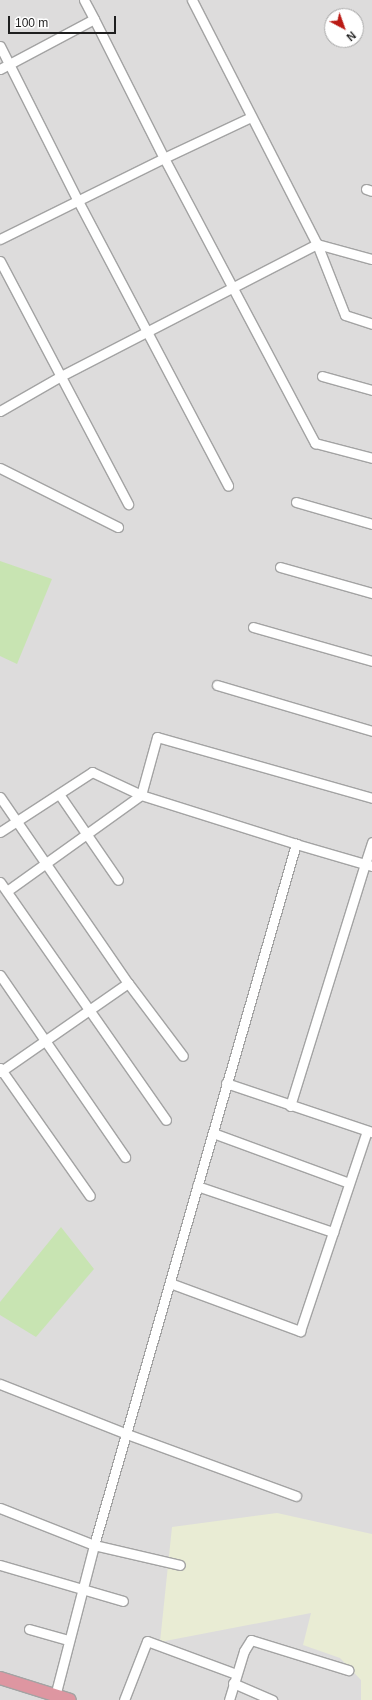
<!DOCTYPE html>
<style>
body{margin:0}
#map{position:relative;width:372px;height:1700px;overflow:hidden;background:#efece6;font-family:Arial,sans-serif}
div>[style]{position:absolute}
.residential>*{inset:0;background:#dddcdc}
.farmland>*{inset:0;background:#e9ecd4}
.grass>*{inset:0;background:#c8e4b2}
.roads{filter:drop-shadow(1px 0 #a3a3a3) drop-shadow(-1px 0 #a3a3a3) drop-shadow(0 1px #a3a3a3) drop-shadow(0 -1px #a3a3a3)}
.minor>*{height:9px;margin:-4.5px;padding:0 4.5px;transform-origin:4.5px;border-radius:4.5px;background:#fff}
.highway>*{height:12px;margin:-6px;padding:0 6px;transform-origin:6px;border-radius:6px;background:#de96a1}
span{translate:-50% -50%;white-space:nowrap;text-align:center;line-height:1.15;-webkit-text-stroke:4px #fff;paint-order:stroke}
.north{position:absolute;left:324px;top:8px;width:40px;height:40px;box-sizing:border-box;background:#fff;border:1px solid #a5a5a5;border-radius:50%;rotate:139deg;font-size:11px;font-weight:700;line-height:16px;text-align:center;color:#1f1f1f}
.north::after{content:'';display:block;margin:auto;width:14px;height:18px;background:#ba1a14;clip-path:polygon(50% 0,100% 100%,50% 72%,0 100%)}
.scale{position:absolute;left:8px;top:16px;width:108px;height:18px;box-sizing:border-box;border:2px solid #1f1f1f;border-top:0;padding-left:5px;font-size:12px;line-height:14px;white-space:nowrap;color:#1f1f1f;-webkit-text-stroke:3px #fff;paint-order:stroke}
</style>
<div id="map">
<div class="residential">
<div style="clip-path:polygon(evenodd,0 0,372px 0,372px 1700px,0 1700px,0 0,332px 16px,356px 16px,356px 40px,332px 40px,332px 16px)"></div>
</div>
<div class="farmland">
<div style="clip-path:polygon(277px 1513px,372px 1534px,372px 1700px,361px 1700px,361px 1680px,340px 1658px,303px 1645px,311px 1613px,160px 1642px,172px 1527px)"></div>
</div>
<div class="grass">
<div style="clip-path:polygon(0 561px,52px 579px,17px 664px,0 656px)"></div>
<div style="clip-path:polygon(61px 1227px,94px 1269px,36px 1337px,0 1315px,0 1302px)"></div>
</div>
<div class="roads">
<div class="minor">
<div style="left:84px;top:0;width:21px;rotate:62deg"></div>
<div style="left:192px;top:0;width:274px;rotate:62.9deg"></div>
<div style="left:317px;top:244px;width:76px;rotate:68.5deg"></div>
<div style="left:345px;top:315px;width:28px;rotate:18deg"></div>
<div style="left:0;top:46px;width:171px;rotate:63.3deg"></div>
<div style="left:77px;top:199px;width:324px;rotate:62.2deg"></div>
<div style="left:0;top:69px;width:106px;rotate:-28deg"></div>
<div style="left:94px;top:19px;width:156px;rotate:63.3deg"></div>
<div style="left:164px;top:158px;width:183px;rotate:153.7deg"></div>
<div style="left:251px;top:117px;width:96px;rotate:154.8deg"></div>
<div style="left:164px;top:158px;width:323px;rotate:62.1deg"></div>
<div style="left:315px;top:443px;width:59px;rotate:14.7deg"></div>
<div style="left:366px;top:189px;width:6px;rotate:18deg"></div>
<div style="left:0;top:261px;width:275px;rotate:62.2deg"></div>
<div style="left:322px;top:376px;width:52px;rotate:15.6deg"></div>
<div style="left:0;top:411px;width:70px;rotate:-29.8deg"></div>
<div style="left:61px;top:376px;width:288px;rotate:-27.3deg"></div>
<div style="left:317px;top:244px;width:57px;rotate:15.3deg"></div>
<div style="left:0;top:468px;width:132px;rotate:26.6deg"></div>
<div style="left:296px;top:502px;width:79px;rotate:16.1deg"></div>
<div style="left:280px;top:567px;width:96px;rotate:15.8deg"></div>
<div style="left:253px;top:627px;width:124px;rotate:15.9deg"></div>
<div style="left:217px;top:685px;width:162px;rotate:16.5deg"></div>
<div style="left:59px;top:794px;width:104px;rotate:55.5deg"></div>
<div style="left:0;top:797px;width:226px;rotate:55.5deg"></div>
<div style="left:128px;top:983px;width:156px;rotate:145.2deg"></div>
<div style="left:0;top:832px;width:110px;rotate:-33.1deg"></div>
<div style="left:92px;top:772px;width:54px;rotate:25.1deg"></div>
<div style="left:141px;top:795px;width:60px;rotate:-74.6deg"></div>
<div style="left:157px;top:737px;width:223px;rotate:15.8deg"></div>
<div style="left:0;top:882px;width:290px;rotate:55.1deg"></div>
<div style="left:7px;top:891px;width:165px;rotate:-35.6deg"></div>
<div style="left:141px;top:795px;width:163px;rotate:17.5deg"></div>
<div style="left:0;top:975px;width:221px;rotate:55.5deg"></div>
<div style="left:128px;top:983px;width:91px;rotate:53deg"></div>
<div style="left:0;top:1068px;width:156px;rotate:54.9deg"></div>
<div style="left:226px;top:1083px;width:154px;rotate:18.6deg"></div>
<div style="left:290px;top:1106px;width:253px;rotate:-72.8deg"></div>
<div style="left:365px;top:864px;width:7px;rotate:16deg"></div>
<div style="left:213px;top:1133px;width:145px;rotate:20.2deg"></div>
<div style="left:197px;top:1186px;width:144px;rotate:18.7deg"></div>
<div style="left:170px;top:1283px;width:139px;rotate:20.3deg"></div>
<div style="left:300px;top:1331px;width:211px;rotate:-71.5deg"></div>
<div style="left:0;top:1384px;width:136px;rotate:21.5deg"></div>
<div style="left:127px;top:1434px;width:180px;rotate:20.1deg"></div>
<div style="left:0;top:1508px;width:101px;rotate:21.5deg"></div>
<div style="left:94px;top:1545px;width:88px;rotate:13.1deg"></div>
<div style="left:0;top:1565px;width:128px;rotate:16.3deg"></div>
<div style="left:29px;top:1629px;width:41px;rotate:15.8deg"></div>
<div style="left:233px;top:1683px;width:43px;rotate:23.6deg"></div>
<div style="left:54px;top:1700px;width:160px;rotate:-75.5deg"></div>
<div style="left:94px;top:1545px;width:730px;rotate:-73.93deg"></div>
<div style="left:296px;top:844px;width:72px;rotate:16.2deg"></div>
<div style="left:365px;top:864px;width:23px;rotate:-72deg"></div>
<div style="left:124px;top:1700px;width:63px;rotate:-68.7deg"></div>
<div style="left:147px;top:1641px;width:95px;rotate:20.3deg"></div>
<div style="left:229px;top:1700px;width:51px;rotate:-73deg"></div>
<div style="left:244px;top:1651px;width:13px;rotate:-58deg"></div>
<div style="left:251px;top:1640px;width:102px;rotate:17.2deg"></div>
</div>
<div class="highway">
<div style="left:0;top:1678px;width:73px;rotate:17.4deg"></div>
</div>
</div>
<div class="north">N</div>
<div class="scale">100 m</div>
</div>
